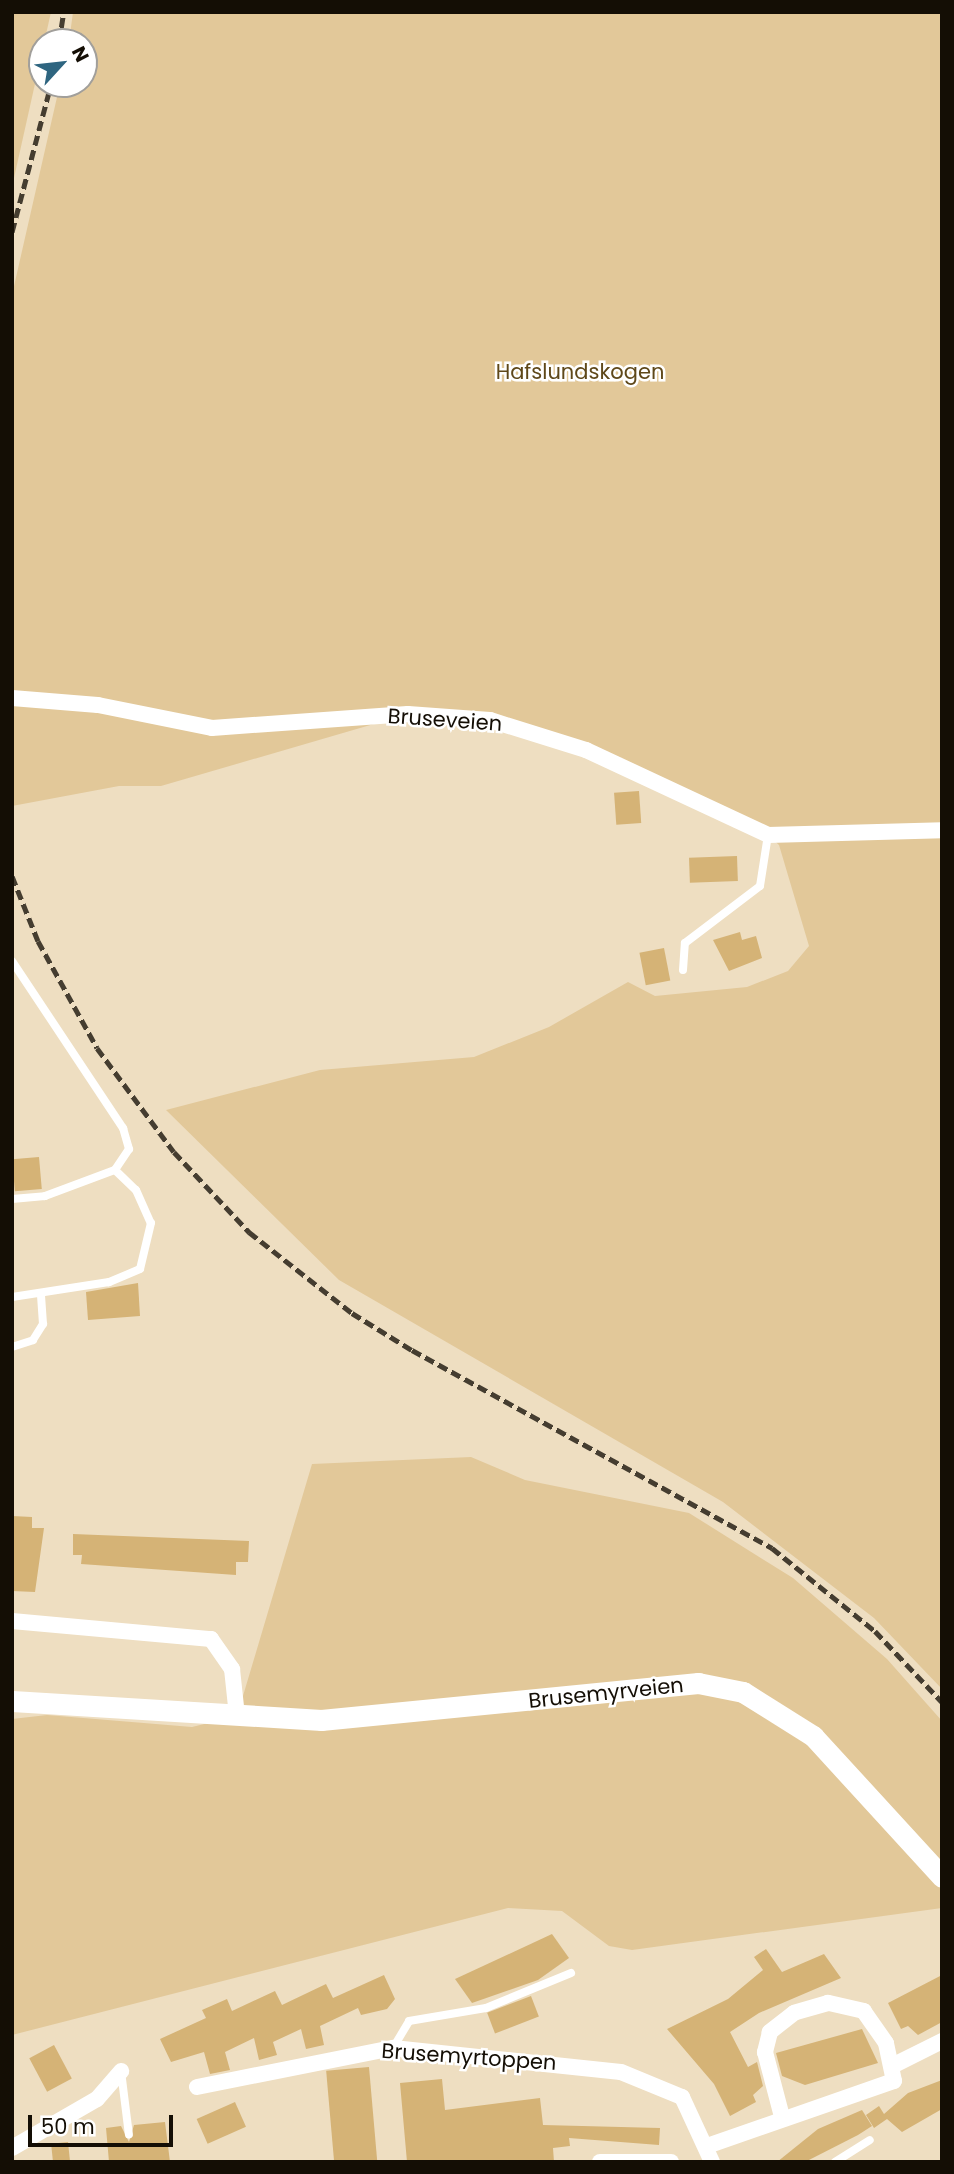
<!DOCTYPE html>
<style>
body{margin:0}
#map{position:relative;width:954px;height:2174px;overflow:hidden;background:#eedec1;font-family:Poppins,sans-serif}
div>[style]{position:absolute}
.green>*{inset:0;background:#e2c899}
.building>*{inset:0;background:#d5b376;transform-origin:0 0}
.service>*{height:8px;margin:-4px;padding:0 4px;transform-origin:4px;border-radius:4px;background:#fff}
.minor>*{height:16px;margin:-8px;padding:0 8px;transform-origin:8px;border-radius:8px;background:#fff}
.tertiary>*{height:21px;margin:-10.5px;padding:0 10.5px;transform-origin:10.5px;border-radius:10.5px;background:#fff}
.rail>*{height:5px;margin-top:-2.5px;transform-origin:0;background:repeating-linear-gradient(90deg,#453d30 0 10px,transparent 0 15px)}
span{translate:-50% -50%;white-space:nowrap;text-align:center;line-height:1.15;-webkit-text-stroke:5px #fff;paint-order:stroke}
.park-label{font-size:21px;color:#5f4819}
.street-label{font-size:21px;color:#140e05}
.frame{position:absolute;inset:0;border:14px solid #140e05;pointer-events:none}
.north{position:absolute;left:28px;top:28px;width:70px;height:70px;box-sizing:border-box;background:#fff;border:2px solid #a19f9b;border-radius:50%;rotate:63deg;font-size:19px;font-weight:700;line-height:28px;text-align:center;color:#140e05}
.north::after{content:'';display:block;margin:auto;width:24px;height:32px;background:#2e6580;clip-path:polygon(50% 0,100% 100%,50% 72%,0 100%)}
.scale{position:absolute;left:28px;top:2115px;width:145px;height:32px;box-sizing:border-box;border:4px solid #140e05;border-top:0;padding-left:9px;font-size:21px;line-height:24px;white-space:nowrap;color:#140e05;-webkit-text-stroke:5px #fff;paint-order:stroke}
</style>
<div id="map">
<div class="green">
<div style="clip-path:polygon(12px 12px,51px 12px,12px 187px)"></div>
<div style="clip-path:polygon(73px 12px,942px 12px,942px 1689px,874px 1618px,723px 1502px,339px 1280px,166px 1110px,320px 1070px,474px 1057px,549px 1027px,628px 982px,655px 996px,747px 987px,788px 971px,809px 946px,779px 845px,768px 835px,526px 728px,408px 714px,161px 786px,119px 786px,12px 806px,12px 295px,60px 84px,84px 84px,84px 42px,69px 42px)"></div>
<div style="clip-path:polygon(471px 1457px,525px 1480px,689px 1513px,793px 1578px,887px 1659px,942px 1721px,942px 1908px,632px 1950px,609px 1946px,562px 1911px,508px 1908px,12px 2035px,12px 1719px,47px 1715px,192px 1727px,237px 1716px,312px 1464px)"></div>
</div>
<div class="building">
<div style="left:639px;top:791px;width:32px;height:25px;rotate:86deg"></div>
<div style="left:737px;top:856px;width:25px;height:48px;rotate:88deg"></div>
<div style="clip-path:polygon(740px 932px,742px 940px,756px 936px,762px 958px,729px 971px,713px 940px)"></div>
<div style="left:664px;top:948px;width:33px;height:25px;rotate:79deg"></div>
<div style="left:39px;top:1157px;width:32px;height:27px;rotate:85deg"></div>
<div style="clip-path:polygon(138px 1283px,140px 1316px,88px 1320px,86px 1292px)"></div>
<div style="clip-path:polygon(12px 1516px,32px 1517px,32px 1528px,44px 1528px,35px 1592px,12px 1591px)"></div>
<div style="clip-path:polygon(73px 1534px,249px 1541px,248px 1562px,236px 1562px,236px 1575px,81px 1564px,82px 1555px,73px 1555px)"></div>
<div style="clip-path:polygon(552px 1934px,569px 1958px,538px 1980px,472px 2003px,455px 1979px)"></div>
<div style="clip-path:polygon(766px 1949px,782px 1972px,824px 1954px,841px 1978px,759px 2013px,730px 2032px,748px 2067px,757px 2062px,763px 2086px,753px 2095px,756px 2102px,730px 2116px,714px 2084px,667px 2029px,728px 1999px,763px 1970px,754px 1957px)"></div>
<div style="clip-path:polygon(384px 1975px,395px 1999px,387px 2009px,361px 2015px,358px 2008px,320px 2026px,324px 2045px,306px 2049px,301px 2029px,273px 2042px,277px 2055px,259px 2060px,254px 2038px,225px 2052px,230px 2070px,210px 2074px,204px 2052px,171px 2062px,160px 2039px,206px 2018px,202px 2010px,227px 1999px,232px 2011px,275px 1991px,282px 2005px,326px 1984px,333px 1998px)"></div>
<div style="clip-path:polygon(942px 1975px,942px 2022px,918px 2035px,908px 2026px,901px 2029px,888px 2003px)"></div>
<div style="left:531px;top:1996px;width:22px;height:47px;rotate:69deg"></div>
<div style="clip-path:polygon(862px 2029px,878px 2063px,805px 2085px,782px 2076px,776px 2053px)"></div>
<div style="left:54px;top:2045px;width:38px;height:28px;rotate:62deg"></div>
<div style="left:369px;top:2067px;width:95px;height:43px;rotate:85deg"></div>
<div style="clip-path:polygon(442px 2079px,445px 2110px,540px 2098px,543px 2125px,660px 2128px,659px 2145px,569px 2138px,570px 2146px,553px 2148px,554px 2162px,407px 2162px,400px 2083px)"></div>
<div style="clip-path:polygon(942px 2080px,942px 2109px,902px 2132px,887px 2119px,874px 2128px,866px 2115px,879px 2106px,884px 2114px,908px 2093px)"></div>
<div style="left:235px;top:2102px;width:27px;height:42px;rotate:66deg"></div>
<div style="clip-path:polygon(862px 2110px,872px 2126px,858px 2135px,805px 2162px,777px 2162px,818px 2129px)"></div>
<div style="clip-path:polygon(165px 2122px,170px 2162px,109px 2162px,106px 2128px,121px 2126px,129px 2142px,134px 2125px)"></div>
<div style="left:68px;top:2142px;width:20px;height:17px;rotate:84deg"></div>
</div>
<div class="service">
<div style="left:12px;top:961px;width:201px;rotate:56.4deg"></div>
<div style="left:123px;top:1128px;width:22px;rotate:74deg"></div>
<div style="left:129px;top:1149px;width:25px;rotate:124deg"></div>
<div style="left:683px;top:970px;width:27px;rotate:-86deg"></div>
<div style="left:685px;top:943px;width:94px;rotate:-37.2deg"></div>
<div style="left:760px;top:886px;width:52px;rotate:-81.1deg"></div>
<div style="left:12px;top:1199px;width:33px;rotate:-5deg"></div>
<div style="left:45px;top:1196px;width:75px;rotate:-20.4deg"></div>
<div style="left:115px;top:1170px;width:29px;rotate:44deg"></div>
<div style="left:136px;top:1190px;width:36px;rotate:66deg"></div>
<div style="left:151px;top:1223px;width:47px;rotate:103.4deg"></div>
<div style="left:140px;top:1269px;width:34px;rotate:157deg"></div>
<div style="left:109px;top:1282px;width:98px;rotate:171.2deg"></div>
<div style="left:12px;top:1347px;width:22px;rotate:-18deg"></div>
<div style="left:33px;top:1340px;width:19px;rotate:-58deg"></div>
<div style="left:43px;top:1324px;width:31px;rotate:-94deg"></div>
<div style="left:393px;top:2048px;width:31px;rotate:-59deg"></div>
<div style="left:409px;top:2021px;width:78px;rotate:-9.6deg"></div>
<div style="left:486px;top:2008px;width:92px;rotate:-22.4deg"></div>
<div style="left:121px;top:2071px;width:64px;rotate:82.9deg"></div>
<div style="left:835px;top:2162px;width:41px;rotate:-32.2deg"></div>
</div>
<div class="minor">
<div style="left:12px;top:698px;width:86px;rotate:4.7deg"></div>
<div style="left:98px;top:705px;width:116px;rotate:11.4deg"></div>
<div style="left:212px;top:728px;width:196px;rotate:-4.1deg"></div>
<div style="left:408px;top:714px;width:82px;rotate:4.2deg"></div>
<div style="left:490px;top:720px;width:101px;rotate:17.4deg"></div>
<div style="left:586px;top:750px;width:201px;rotate:25deg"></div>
<div style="left:768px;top:835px;width:174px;rotate:-1.6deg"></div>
<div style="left:12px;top:1621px;width:200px;rotate:5.2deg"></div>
<div style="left:211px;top:1639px;width:37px;rotate:55deg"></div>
<div style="left:232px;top:1669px;width:47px;rotate:83.9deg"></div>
<div style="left:894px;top:2065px;width:54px;rotate:-26.6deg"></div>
<div style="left:197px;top:2087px;width:200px;rotate:-11.3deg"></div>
<div style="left:393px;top:2048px;width:229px;rotate:6deg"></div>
<div style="left:621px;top:2072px;width:66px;rotate:22.3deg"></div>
<div style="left:682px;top:2097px;width:72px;rotate:65.2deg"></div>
<div style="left:707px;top:2146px;width:198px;rotate:-19.2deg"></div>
<div style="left:894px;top:2081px;width:39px;rotate:-102deg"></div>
<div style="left:886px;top:2043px;width:39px;rotate:-125deg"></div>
<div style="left:864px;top:2011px;width:37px;rotate:-167deg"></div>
<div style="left:828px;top:2003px;width:35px;rotate:164deg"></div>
<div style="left:794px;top:2013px;width:31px;rotate:142deg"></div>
<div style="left:770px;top:2032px;width:21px;rotate:104deg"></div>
<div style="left:765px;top:2052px;width:67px;rotate:75.3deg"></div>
<div style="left:12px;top:2148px;width:98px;rotate:-30deg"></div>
<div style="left:97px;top:2099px;width:37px;rotate:-49deg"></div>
<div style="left:600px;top:2162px;width:71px"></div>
</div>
<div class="tertiary">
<div style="left:12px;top:1701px;width:310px;rotate:3.5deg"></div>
<div style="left:321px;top:1720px;width:379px;rotate:-5.6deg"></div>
<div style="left:698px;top:1683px;width:46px;rotate:11.3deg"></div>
<div style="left:743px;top:1692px;width:83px;rotate:32.2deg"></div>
<div style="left:813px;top:1736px;width:191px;rotate:47.5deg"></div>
</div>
<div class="rail">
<div style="left:59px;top:42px;width:30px;rotate:-81deg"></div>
<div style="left:12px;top:232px;width:153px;rotate:-75.2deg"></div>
<div style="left:12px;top:876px;width:70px;rotate:68.2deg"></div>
<div style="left:38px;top:941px;width:122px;rotate:61.1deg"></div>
<div style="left:97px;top:1048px;width:129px;rotate:53.5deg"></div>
<div style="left:174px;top:1152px;width:110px;rotate:46.8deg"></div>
<div style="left:249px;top:1232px;width:131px;rotate:38.2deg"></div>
<div style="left:352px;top:1313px;width:70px;rotate:31.7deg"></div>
<div style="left:412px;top:1350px;width:411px;rotate:28.8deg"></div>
<div style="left:772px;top:1548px;width:132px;rotate:38.9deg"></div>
<div style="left:875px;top:1631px;width:98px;rotate:46.7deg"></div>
</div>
<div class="park-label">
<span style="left:580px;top:372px">Hafslundskogen</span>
</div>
<div class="street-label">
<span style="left:445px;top:720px;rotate:4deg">Bruseveien</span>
<span style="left:606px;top:1693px;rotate:-6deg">Brusemyrveien</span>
<span style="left:469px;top:2057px;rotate:4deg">Brusemyrtoppen</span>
</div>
<div class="frame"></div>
<div class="north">N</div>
<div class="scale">50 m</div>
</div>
